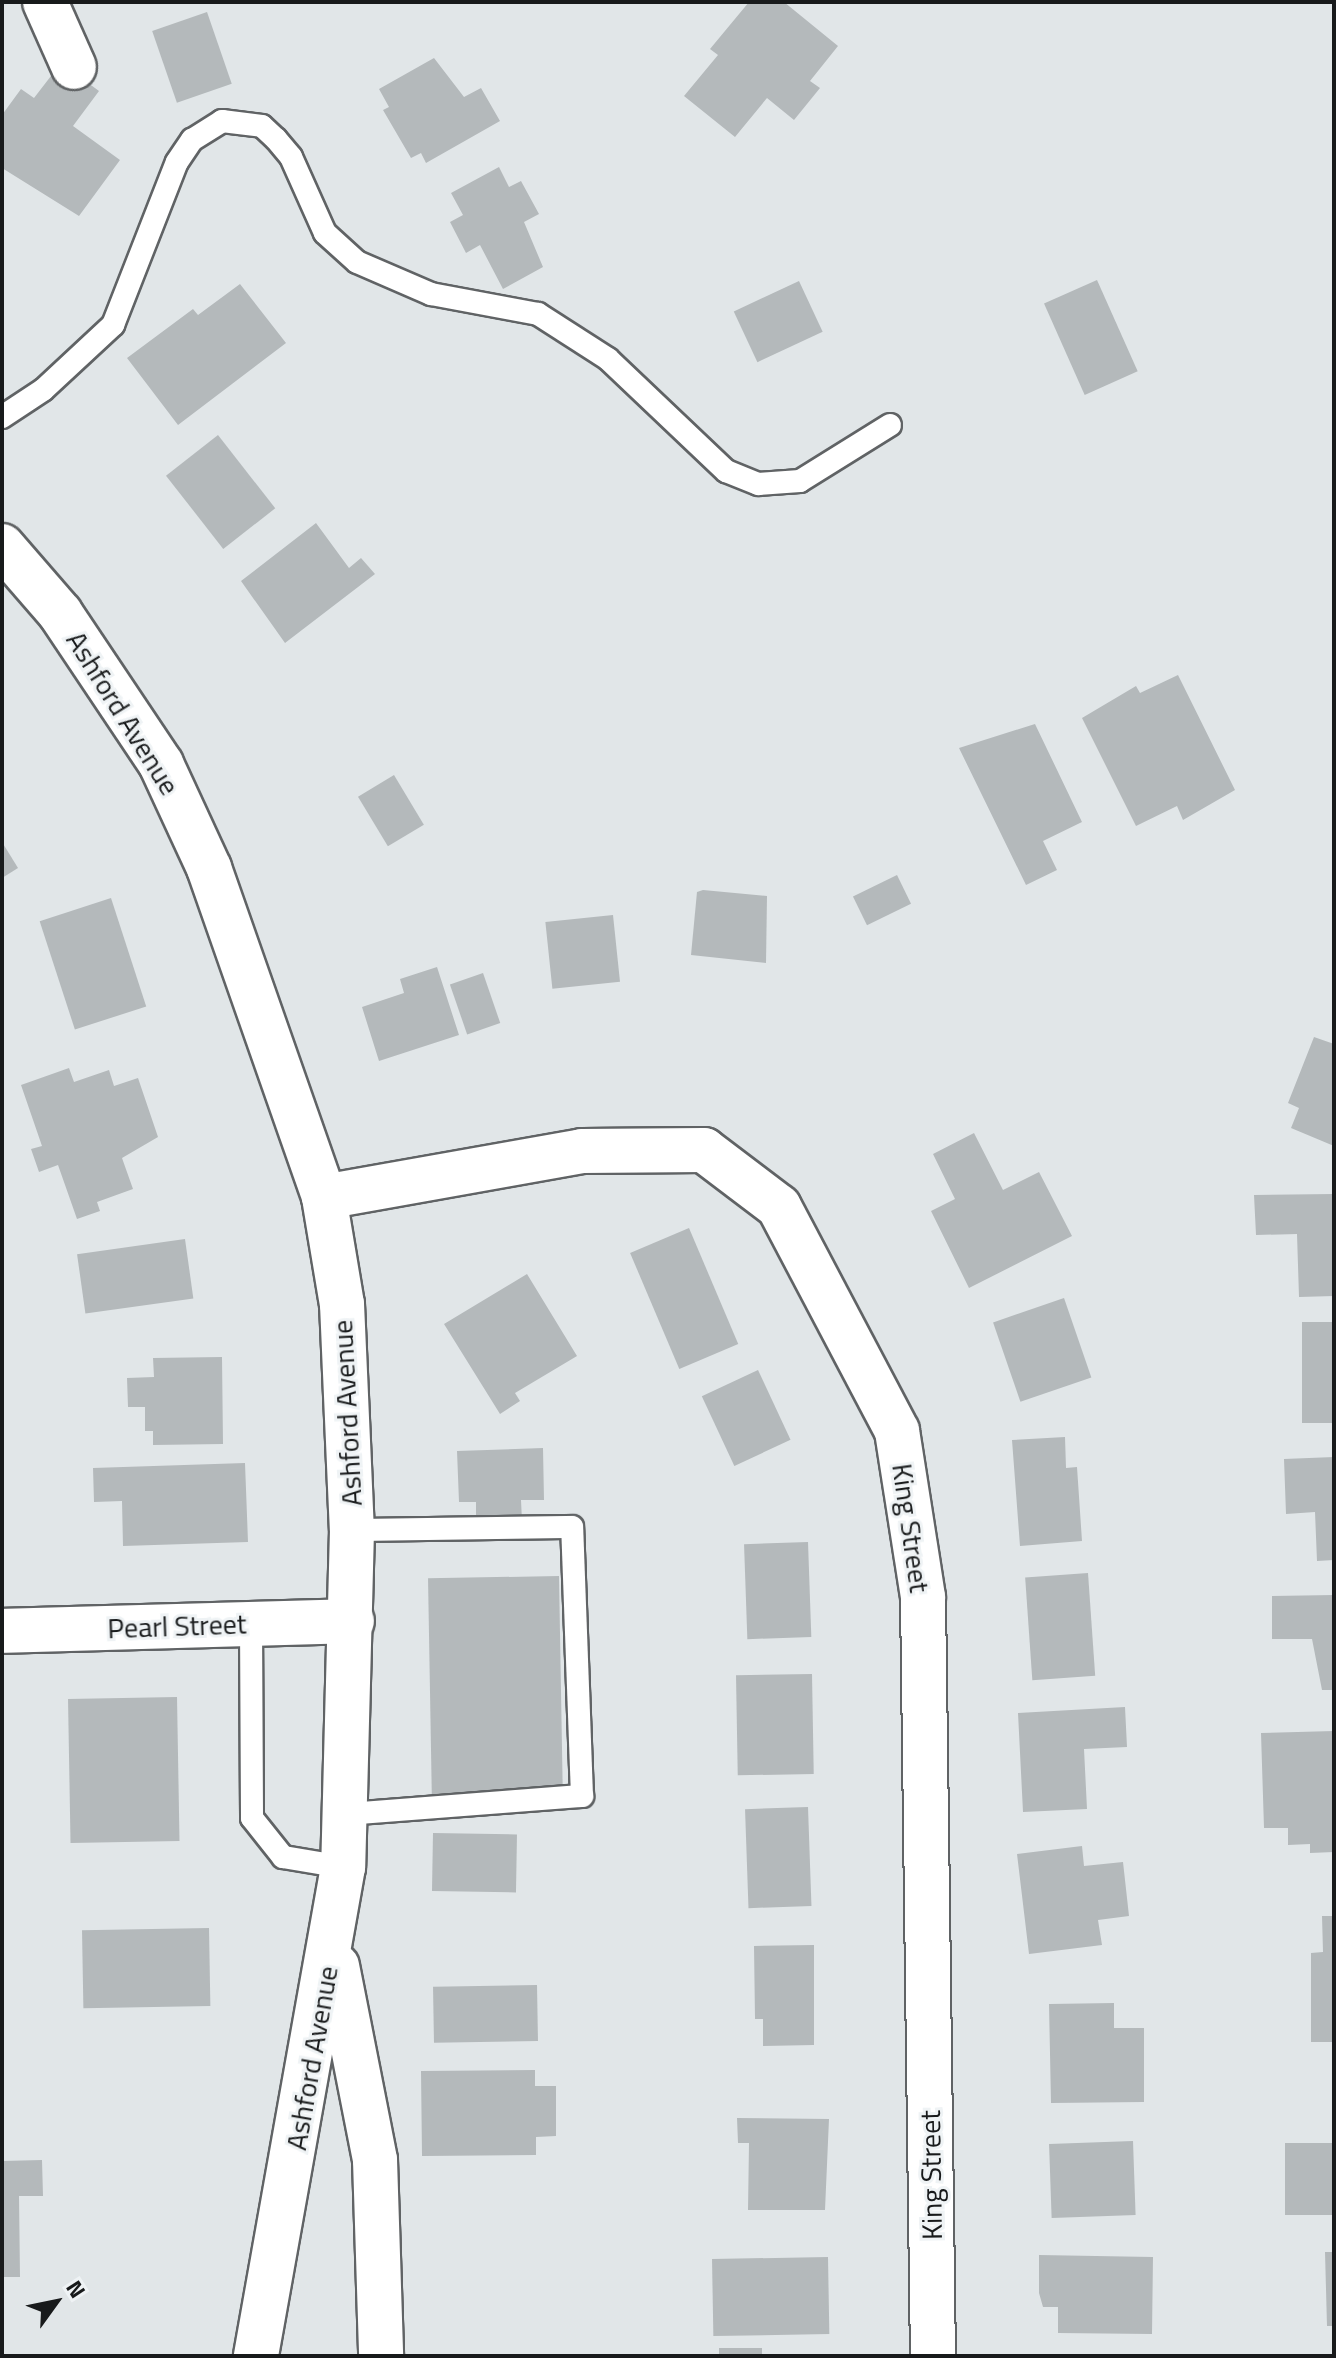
<!DOCTYPE html>
<style>
body{margin:0}
#map{position:relative;width:1336px;height:2358px;overflow:hidden;background:#e1e6e8;font-family:"Titillium Web",sans-serif}
div>[style]{position:absolute}
.building>*{inset:0;background:#b4b9bb;transform-origin:0 0}
.roads{filter:drop-shadow(2px 0 #606365) drop-shadow(-2px 0 #606365) drop-shadow(0 2px #606365) drop-shadow(0 -2px #606365)}
.lane>*{height:22px;margin:-11px;padding:0 11px;transform-origin:11px;border-radius:11px;background:#fff}
.street>*{height:44px;margin:-22px;padding:0 22px;transform-origin:22px;border-radius:22px;background:#fff}
.secondary>*{height:44px;margin:-22px;padding:0 22px;transform-origin:22px;border-radius:22px;background:#fff}
span{translate:-50% -50%;white-space:nowrap;text-align:center;line-height:1.15;-webkit-text-stroke:6px #eff3f5;paint-order:stroke}
.street-label{font-size:28px;color:#181a1b}
.frame{position:absolute;inset:0;border:4px solid #181a1b;pointer-events:none}
.north{position:absolute;left:16px;top:2262px;width:80px;height:80px;-webkit-text-stroke:6px #eff3f5;paint-order:stroke;rotate:57deg;font-size:22px;font-weight:700;line-height:32px;text-align:center;color:#181a1b}
.north::after{content:'';display:block;margin:auto;width:28px;height:36px;background:#181a1b;clip-path:polygon(50% 0,100% 100%,50% 72%,0 100%)}
</style>
<div id="map">
<div class="building">
<div style="clip-path:polygon(749px 2px,784px 2px,838px 46px,810px 81px,820px 88px,794px 120px,767px 98px,735px 137px,684px 96px,718px 55px,710px 49px)"></div>
<div style="left:207px;top:12px;width:76px;height:58px;rotate:71deg"></div>
<div style="clip-path:polygon(434px 58px,464px 97px,481px 88px,500px 121px,426px 163px,421px 153px,411px 158px,383px 110px,389px 107px,379px 89px)"></div>
<div style="clip-path:polygon(61px 63px,99px 91px,73px 126px,120px 160px,79px 216px,2px 168px,2px 115px,21px 89px,34px 98px)"></div>
<div style="clip-path:polygon(499px 167px,509px 187px,521px 181px,539px 214px,524px 222px,543px 267px,503px 289px,480px 245px,466px 253px,450px 222px,463px 215px,451px 193px)"></div>
<div style="left:1097px;top:280px;width:100px;height:58px;rotate:66deg"></div>
<div style="left:799px;top:281px;width:56px;height:72px;rotate:65deg"></div>
<div style="clip-path:polygon(240px 284px,286px 343px,178px 425px,127px 358px,193px 309px,198px 315px)"></div>
<div style="left:218px;top:435px;width:93px;height:66px;rotate:52deg"></div>
<div style="clip-path:polygon(316px 523px,349px 568px,361px 558px,375px 574px,285px 643px,241px 581px)"></div>
<div style="clip-path:polygon(1178px 675px,1235px 790px,1183px 820px,1177px 806px,1136px 826px,1082px 718px,1136px 686px,1140px 693px)"></div>
<div style="clip-path:polygon(1035px 724px,1082px 822px,1043px 841px,1057px 870px,1026px 885px,959px 748px)"></div>
<div style="left:394px;top:775px;width:58px;height:42px;rotate:59deg"></div>
<div style="clip-path:polygon(2px 842px,18px 868px,2px 878px)"></div>
<div style="left:897px;top:875px;width:32px;height:49px;rotate:64deg"></div>
<div style="clip-path:polygon(703px 890px,767px 896px,766px 963px,691px 955px,697px 892px)"></div>
<div style="left:111px;top:898px;width:114px;height:75px;rotate:72deg"></div>
<div style="left:613px;top:915px;width:67px;height:68px;rotate:84deg"></div>
<div style="clip-path:polygon(437px 967px,459px 1035px,379px 1061px,362px 1007px,404px 993px,400px 979px)"></div>
<div style="left:483px;top:973px;width:53px;height:35px;rotate:71deg"></div>
<div style="clip-path:polygon(1314px 1037px,1334px 1044px,1334px 1146px,1291px 1128px,1299px 1108px,1288px 1103px)"></div>
<div style="clip-path:polygon(69px 1068px,74px 1082px,109px 1070px,114px 1086px,138px 1078px,158px 1137px,122px 1158px,133px 1189px,97px 1202px,100px 1211px,77px 1219px,58px 1165px,39px 1172px,31px 1149px,42px 1146px,21px 1085px)"></div>
<div style="clip-path:polygon(974px 1133px,1003px 1190px,1039px 1172px,1072px 1236px,969px 1288px,931px 1211px,955px 1199px,933px 1154px)"></div>
<div style="clip-path:polygon(1334px 1194px,1334px 1296px,1299px 1297px,1297px 1234px,1256px 1235px,1254px 1195px)"></div>
<div style="left:689px;top:1228px;width:126px;height:64px;rotate:67deg"></div>
<div style="left:185px;top:1239px;width:60px;height:109px;rotate:82deg"></div>
<div style="clip-path:polygon(527px 1274px,577px 1356px,515px 1393px,520px 1401px,500px 1414px,444px 1324px)"></div>
<div style="left:1064px;top:1298px;width:84px;height:75px;rotate:71deg"></div>
<div style="left:1302px;top:1322px;width:32px;height:101px"></div>
<div style="clip-path:polygon(222px 1357px,223px 1444px,153px 1445px,153px 1431px,145px 1431px,145px 1407px,128px 1407px,127px 1378px,154px 1377px,153px 1358px)"></div>
<div style="left:758px;top:1370px;width:77px;height:62px;rotate:65deg"></div>
<div style="clip-path:polygon(1065px 1437px,1066px 1468px,1077px 1467px,1082px 1541px,1020px 1546px,1012px 1440px)"></div>
<div style="clip-path:polygon(543px 1448px,544px 1500px,521px 1500px,522px 1521px,476px 1522px,476px 1502px,459px 1502px,457px 1451px)"></div>
<div style="clip-path:polygon(1334px 1457px,1334px 1560px,1317px 1561px,1315px 1512px,1286px 1514px,1284px 1459px)"></div>
<div style="clip-path:polygon(245px 1463px,248px 1542px,123px 1546px,122px 1501px,94px 1502px,93px 1468px)"></div>
<div style="left:808px;top:1542px;width:95px;height:64px;rotate:88deg"></div>
<div style="left:1088px;top:1573px;width:103px;height:63px;rotate:86deg"></div>
<div style="left:559px;top:1576px;width:221px;height:131px;rotate:89deg"></div>
<div style="clip-path:polygon(1334px 1595px,1334px 1690px,1322px 1690px,1312px 1639px,1272px 1639px,1272px 1596px)"></div>
<div style="left:812px;top:1674px;width:100px;height:76px;rotate:89deg"></div>
<div style="left:177px;top:1697px;width:144px;height:109px;rotate:89deg"></div>
<div style="clip-path:polygon(1125px 1707px,1127px 1747px,1084px 1749px,1087px 1809px,1023px 1812px,1018px 1713px)"></div>
<div style="clip-path:polygon(1334px 1731px,1334px 1852px,1310px 1853px,1310px 1844px,1288px 1845px,1288px 1828px,1264px 1828px,1261px 1733px)"></div>
<div style="left:808px;top:1807px;width:99px;height:63px;rotate:88deg"></div>
<div style="left:433px;top:1833px;width:84px;height:58px;rotate:1deg"></div>
<div style="clip-path:polygon(1082px 1846px,1084px 1866px,1123px 1862px,1129px 1916px,1098px 1920px,1102px 1945px,1029px 1954px,1017px 1854px)"></div>
<div style="clip-path:polygon(1322px 1916px,1334px 1916px,1334px 2042px,1311px 2042px,1311px 1953px,1323px 1952px)"></div>
<div style="left:209px;top:1928px;width:78px;height:127px;rotate:89deg"></div>
<div style="clip-path:polygon(814px 1945px,814px 2045px,763px 2046px,763px 2019px,755px 2019px,754px 1946px)"></div>
<div style="left:537px;top:1985px;width:56px;height:104px;rotate:89deg"></div>
<div style="clip-path:polygon(1114px 2003px,1114px 2028px,1144px 2028px,1144px 2102px,1051px 2103px,1049px 2004px)"></div>
<div style="clip-path:polygon(535px 2070px,535px 2086px,556px 2086px,556px 2136px,536px 2137px,536px 2155px,422px 2156px,421px 2071px)"></div>
<div style="clip-path:polygon(737px 2118px,829px 2119px,825px 2210px,748px 2210px,749px 2143px,738px 2143px)"></div>
<div style="left:1133px;top:2141px;width:74px;height:84px;rotate:88deg"></div>
<div style="left:1334px;top:2143px;width:72px;height:49px;rotate:90deg"></div>
<div style="clip-path:polygon(42px 2160px,43px 2196px,19px 2196px,20px 2277px,2px 2277px,2px 2161px)"></div>
<div style="clip-path:polygon(1325px 2252px,1334px 2252px,1334px 2326px,1327px 2326px)"></div>
<div style="clip-path:polygon(1039px 2255px,1153px 2257px,1152px 2334px,1058px 2333px,1058px 2307px,1043px 2307px,1039px 2293px)"></div>
<div style="left:828px;top:2257px;width:77px;height:116px;rotate:89deg"></div>
<div style="left:762px;top:2348px;width:8px;height:43px;rotate:90deg"></div>
</div>
<div class="roads">
<div class="lane">
<div style="left:2px;top:417px;width:49px;rotate:-33.4deg"></div>
<div style="left:43px;top:390px;width:96px;rotate:-42.9deg"></div>
<div style="left:113px;top:325px;width:175px;rotate:-68.6deg"></div>
<div style="left:177px;top:162px;width:27px;rotate:-56deg"></div>
<div style="left:192px;top:140px;width:36px;rotate:-32deg"></div>
<div style="left:222px;top:121px;width:40px;rotate:7.1deg"></div>
<div style="left:262px;top:126px;width:19px;rotate:43deg"></div>
<div style="left:276px;top:139px;width:23px;rotate:50deg"></div>
<div style="left:291px;top:157px;width:83px;rotate:65.9deg"></div>
<div style="left:325px;top:233px;width:43px;rotate:42.2deg"></div>
<div style="left:357px;top:262px;width:81px;rotate:23.4deg"></div>
<div style="left:431px;top:294px;width:109px;rotate:10.6deg"></div>
<div style="left:538px;top:314px;width:83px;rotate:32.7deg"></div>
<div style="left:608px;top:359px;width:163px;rotate:43.5deg"></div>
<div style="left:726px;top:471px;width:35px;rotate:22deg"></div>
<div style="left:758px;top:484px;width:42px;rotate:-4.1deg"></div>
<div style="left:800px;top:481px;width:106px;rotate:-31.9deg"></div>
<div style="left:251px;top:1623px;width:195px;rotate:89.7deg"></div>
<div style="left:252px;top:1818px;width:50px;rotate:51.5deg"></div>
<div style="left:283px;top:1857px;width:61px;rotate:9.5deg"></div>
<div style="left:347px;top:1814px;width:236px;rotate:-4.4deg"></div>
<div style="left:582px;top:1796px;width:269px;rotate:-92.1deg"></div>
<div style="left:572px;top:1527px;width:220px;rotate:179.2deg"></div>
</div>
<div class="street">
<div style="left:45px;top:2px;width:71px;rotate:66deg"></div>
<div style="left:324px;top:1197px;width:262px;rotate:-10.1deg"></div>
<div style="left:582px;top:1151px;width:122px;rotate:-0.5deg"></div>
<div style="left:704px;top:1150px;width:94px;rotate:37.2deg"></div>
<div style="left:779px;top:1207px;width:253px;rotate:62.2deg"></div>
<div style="left:897px;top:1431px;width:168px;rotate:81.1deg"></div>
<div style="left:923px;top:1597px;width:759px;rotate:89.25deg"></div>
<div style="left:2px;top:1631px;width:350px;rotate:-1.6deg"></div>
</div>
<div class="secondary">
<div style="left:2px;top:546px;width:89px;rotate:49.1deg"></div>
<div style="left:60px;top:613px;width:182px;rotate:56.2deg"></div>
<div style="left:161px;top:764px;width:115px;rotate:65.2deg"></div>
<div style="left:209px;top:868px;width:349px;rotate:70.7deg"></div>
<div style="left:324px;top:1197px;width:109px;rotate:80.5deg"></div>
<div style="left:342px;top:1304px;width:226px;rotate:87.5deg"></div>
<div style="left:352px;top:1530px;width:337px;rotate:91.5deg"></div>
<div style="left:343px;top:1867px;width:497px;rotate:100.1deg"></div>
<div style="left:337px;top:1966px;width:198px;rotate:78.9deg"></div>
<div style="left:375px;top:2160px;width:196px;rotate:88.2deg"></div>
</div>
</div>
<div class="street-label">
<span style="left:123px;top:713px;rotate:58deg">Ashford Avenue</span>
<span style="left:347px;top:1413px;rotate:-93deg">Ashford Avenue</span>
<span style="left:911px;top:1528px;rotate:82deg">King Street</span>
<span style="left:177px;top:1626px;rotate:-2deg">Pearl Street</span>
<span style="left:312px;top:2058px;rotate:-80deg">Ashford Avenue</span>
<span style="left:931px;top:2175px;rotate:-91deg">King Street</span>
</div>
<div class="frame"></div>
<div class="north">N</div>
</div>
